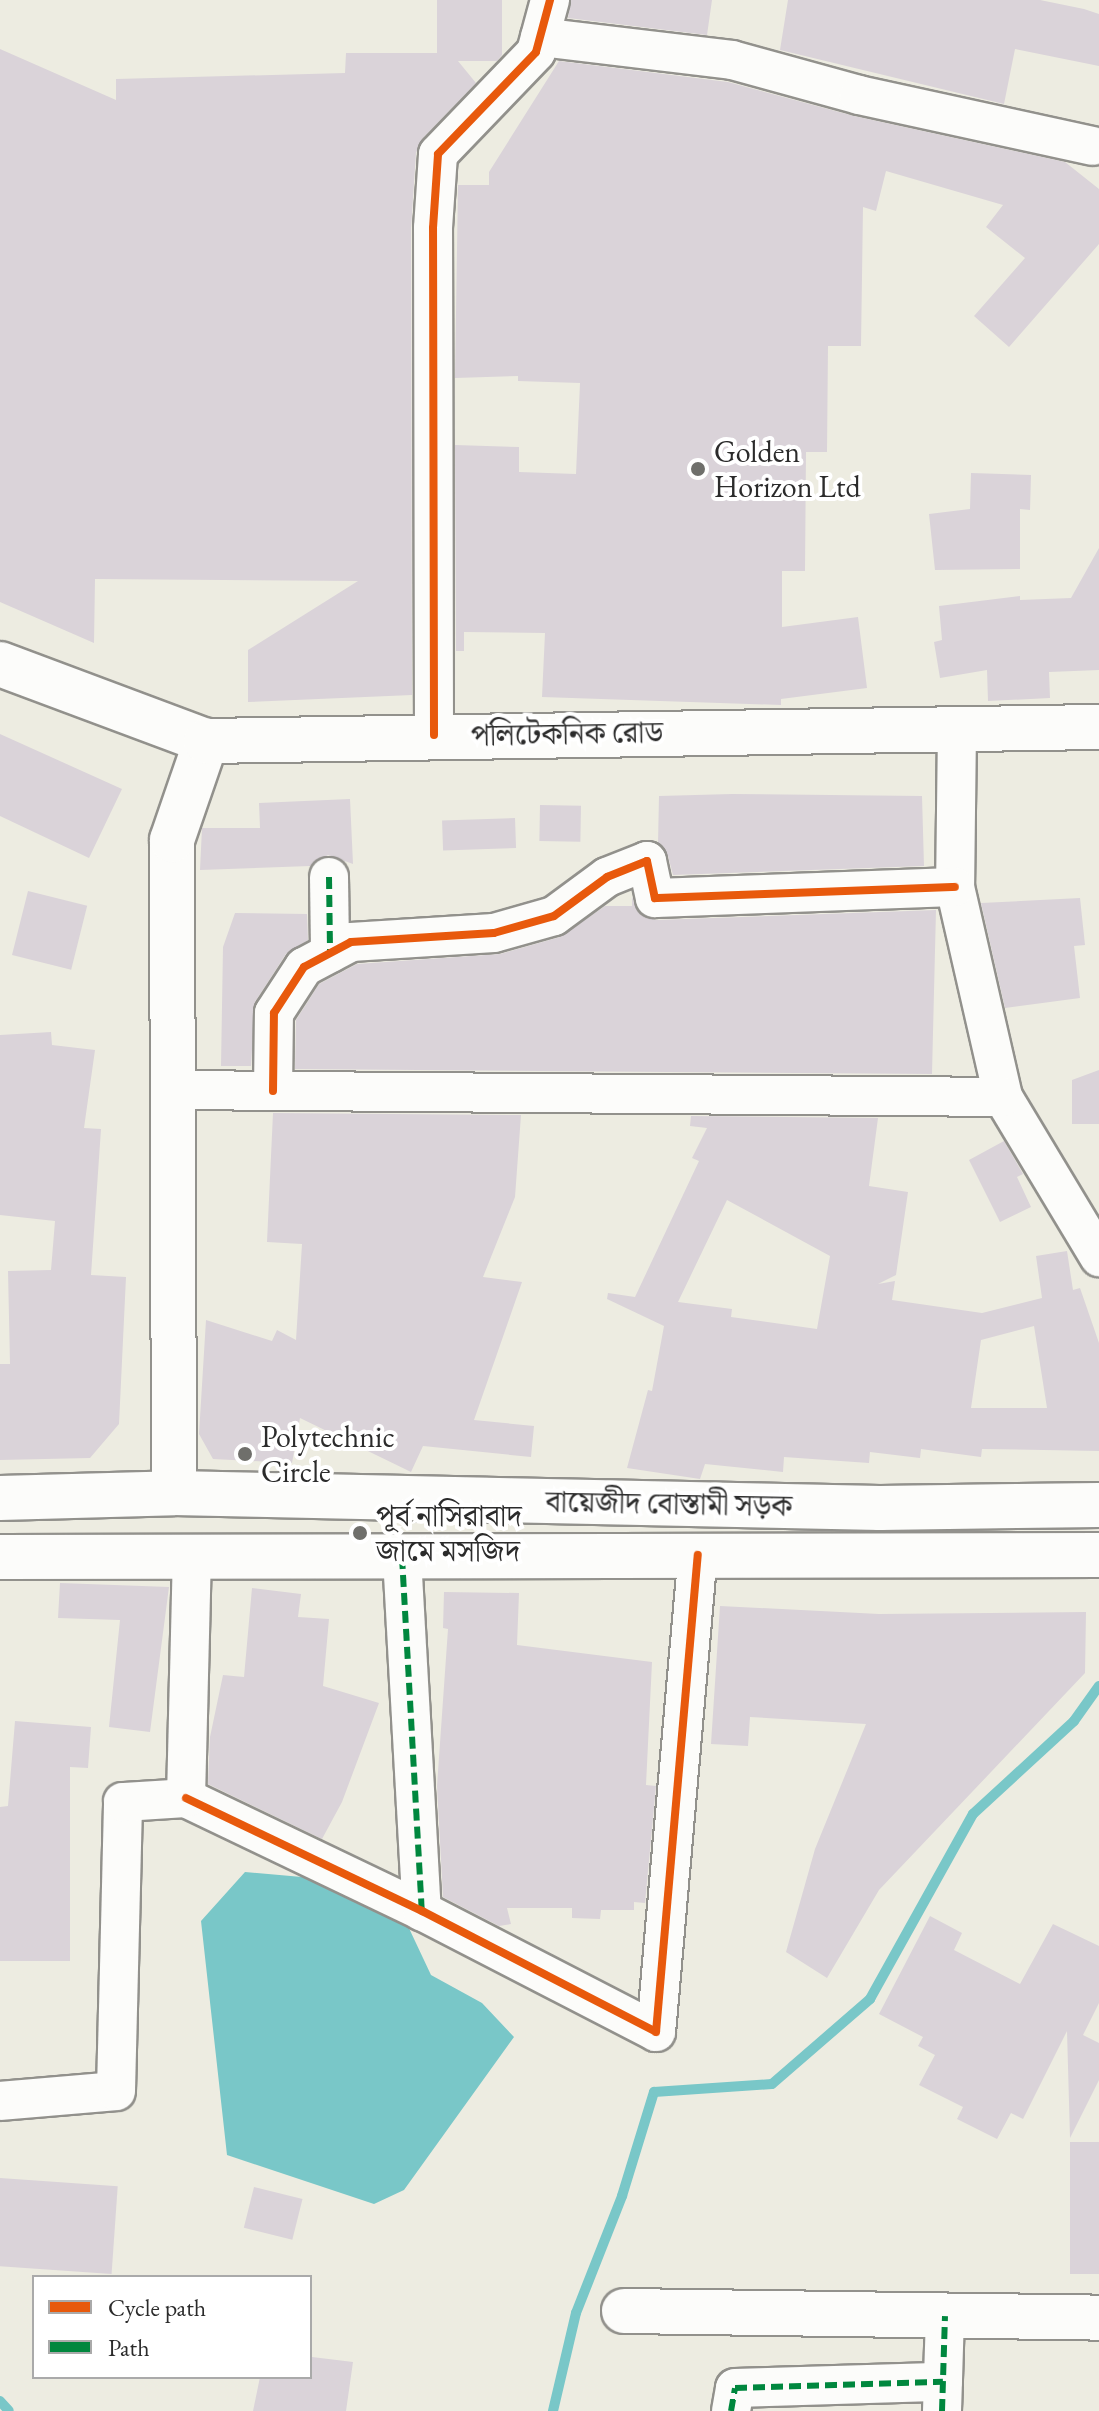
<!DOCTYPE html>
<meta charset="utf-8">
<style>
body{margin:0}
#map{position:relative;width:1099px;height:2411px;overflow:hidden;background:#edece1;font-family:"EB Garamond","Noto Serif Bengali",serif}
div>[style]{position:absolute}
.water>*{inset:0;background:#79c7c8}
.stream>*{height:10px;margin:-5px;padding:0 5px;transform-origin:5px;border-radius:5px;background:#79c7c8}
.building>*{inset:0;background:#dad3d9;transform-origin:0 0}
.roads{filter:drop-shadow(2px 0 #92918c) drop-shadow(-2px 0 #92918c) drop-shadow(0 2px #92918c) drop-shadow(0 -2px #92918c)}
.minor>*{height:38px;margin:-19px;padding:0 19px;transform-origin:19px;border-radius:19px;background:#fcfcfa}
.tertiary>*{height:44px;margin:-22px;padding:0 22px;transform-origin:22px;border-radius:22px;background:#fcfcfa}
.secondary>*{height:44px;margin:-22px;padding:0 22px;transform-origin:22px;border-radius:22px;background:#fcfcfa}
.primary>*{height:44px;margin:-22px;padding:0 22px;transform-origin:22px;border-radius:22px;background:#fcfcfa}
.quiet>*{height:6px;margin-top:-3px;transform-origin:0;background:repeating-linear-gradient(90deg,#00873e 0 12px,transparent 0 18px)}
.cycleway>*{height:8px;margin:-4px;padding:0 4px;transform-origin:4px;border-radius:4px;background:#e8590c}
.dots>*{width:22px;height:22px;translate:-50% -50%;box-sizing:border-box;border:4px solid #fff;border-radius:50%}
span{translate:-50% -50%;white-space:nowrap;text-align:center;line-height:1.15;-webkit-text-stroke:8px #fff;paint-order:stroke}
.poi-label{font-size:30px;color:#2b2b2b}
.left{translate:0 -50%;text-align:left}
.street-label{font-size:30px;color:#2b2b2b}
.legend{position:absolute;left:32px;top:2275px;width:280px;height:104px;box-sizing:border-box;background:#fff;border:2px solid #aaa;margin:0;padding:10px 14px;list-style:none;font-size:24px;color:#2b2b2b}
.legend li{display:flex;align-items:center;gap:16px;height:40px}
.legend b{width:40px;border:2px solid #aaa}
</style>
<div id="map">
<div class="water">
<div style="clip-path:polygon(245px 1872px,347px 1881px,399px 1907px,431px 1975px,482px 2003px,514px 2037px,404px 2190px,374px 2204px,227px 2155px,201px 1921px)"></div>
</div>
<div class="stream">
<div style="left:0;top:2401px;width:13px;rotate:48deg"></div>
<div style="left:553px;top:2411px;width:101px;rotate:-76.8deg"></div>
<div style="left:576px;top:2313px;width:126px;rotate:-68.5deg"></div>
<div style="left:622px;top:2196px;width:109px;rotate:-72.9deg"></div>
<div style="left:654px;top:2092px;width:118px;rotate:-3.9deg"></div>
<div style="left:772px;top:2084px;width:130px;rotate:-40.9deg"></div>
<div style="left:870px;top:1999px;width:212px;rotate:-60.9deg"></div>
<div style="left:973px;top:1814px;width:137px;rotate:-42.6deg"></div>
<div style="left:1074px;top:1721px;width:43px;rotate:-54.5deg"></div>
</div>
<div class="building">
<div style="clip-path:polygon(437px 0,502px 0,502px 55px,497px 61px,458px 61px,476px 83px,422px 139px,416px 153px,411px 228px,412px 695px,248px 702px,248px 650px,358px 581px,95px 579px,94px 643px,0 602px,0 49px,116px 100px,116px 79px,345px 73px,346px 53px,437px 53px)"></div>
<div style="clip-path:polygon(571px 0,712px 0,707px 35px,568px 18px)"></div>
<div style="clip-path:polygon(788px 0,1040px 0,1084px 9px,1099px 14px,1099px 66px,1015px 49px,1004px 104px,780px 50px)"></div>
<div style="clip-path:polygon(559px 61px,728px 82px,854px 116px,1065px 162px,1099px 189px,1099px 244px,1009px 347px,974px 316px,1025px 258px,986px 227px,1003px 205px,886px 171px,876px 211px,863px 207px,861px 346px,828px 346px,827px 452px,806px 452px,805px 571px,782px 571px,782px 627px,858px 617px,867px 688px,781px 699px,781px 705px,542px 697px,545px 633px,464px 632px,464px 651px,456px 651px,455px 445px,519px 447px,519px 472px,576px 474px,580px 383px,518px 381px,518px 376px,455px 378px,458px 185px,489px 185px,489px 172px)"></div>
<div style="clip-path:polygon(971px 473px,1031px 475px,1030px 510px,1020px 509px,1020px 569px,935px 570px,929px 514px,970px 509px)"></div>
<div style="clip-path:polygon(1099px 548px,1099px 670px,1049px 672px,1050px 698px,988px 701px,987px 670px,940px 678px,934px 642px,942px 640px,939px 606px,1020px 596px,1020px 600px,1071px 598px)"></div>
<div style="clip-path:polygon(0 734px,122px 789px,89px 858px,0 816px)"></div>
<div style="clip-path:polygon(732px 794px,922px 796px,924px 866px,673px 875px,668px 856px,658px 843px,659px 796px)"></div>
<div style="clip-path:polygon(350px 799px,353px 864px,328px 855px,310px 866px,200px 870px,202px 828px,260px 828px,259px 803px)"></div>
<div style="left:540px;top:805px;width:41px;height:36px;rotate:1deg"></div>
<div style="left:515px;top:818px;width:30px;height:73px;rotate:88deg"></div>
<div style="left:28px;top:891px;width:61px;height:66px;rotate:14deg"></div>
<div style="clip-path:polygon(632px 897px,638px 912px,656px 920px,936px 910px,932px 1074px,295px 1069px,296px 1020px,319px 984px,357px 964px,500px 954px,560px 937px,605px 906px,632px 906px)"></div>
<div style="clip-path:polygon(1080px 898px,1085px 945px,1074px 946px,1080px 998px,1005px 1008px,981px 903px)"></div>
<div style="clip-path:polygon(235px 913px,307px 914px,308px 940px,286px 954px,255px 1002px,251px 1066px,221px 1066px,223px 947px)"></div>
<div style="clip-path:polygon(51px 1032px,52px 1045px,95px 1050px,84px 1128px,101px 1129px,91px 1275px,126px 1277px,119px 1424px,90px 1458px,0 1460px,0 1364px,10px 1364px,8px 1271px,51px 1270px,55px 1221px,0 1215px,0 1035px)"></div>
<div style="clip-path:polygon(1099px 1070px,1099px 1124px,1072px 1124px,1072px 1080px)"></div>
<div style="clip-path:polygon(273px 1113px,521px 1115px,515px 1197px,483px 1277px,522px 1282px,474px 1420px,534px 1426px,531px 1457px,423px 1446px,411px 1472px,300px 1418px,292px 1463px,213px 1459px,199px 1434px,206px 1320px,272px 1341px,277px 1330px,296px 1340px,302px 1244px,267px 1242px)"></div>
<div style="clip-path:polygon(evenodd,691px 1116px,878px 1118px,869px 1186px,908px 1192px,896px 1275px,878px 1284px,895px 1281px,892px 1300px,982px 1313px,1042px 1298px,1036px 1256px,1067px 1251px,1073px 1290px,1080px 1288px,1099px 1343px,1099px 1451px,982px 1449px,981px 1457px,921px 1449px,920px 1458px,870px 1452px,869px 1463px,784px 1457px,783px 1472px,705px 1464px,700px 1479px,627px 1468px,648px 1390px,652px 1391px,664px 1326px,607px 1299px,608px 1293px,635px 1297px,699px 1161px,692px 1158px,707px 1128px,690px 1126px,691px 1116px,727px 1200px,830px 1256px,817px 1329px,731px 1317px,732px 1309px,678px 1302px,727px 1200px,691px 1116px,1034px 1326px,1047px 1408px,971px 1408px,981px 1340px,1034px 1326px)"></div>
<div style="clip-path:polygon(1004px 1141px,1023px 1174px,1017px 1177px,1031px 1207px,1000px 1222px,969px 1160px)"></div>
<div style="clip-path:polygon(60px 1583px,169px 1587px,150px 1732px,109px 1727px,120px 1620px,58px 1618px)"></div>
<div style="clip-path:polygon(252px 1588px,301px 1594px,298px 1617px,329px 1619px,323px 1686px,379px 1703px,342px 1802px,322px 1839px,208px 1784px,210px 1737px,223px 1675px,244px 1677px)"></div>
<div style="clip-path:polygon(444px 1592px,519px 1593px,517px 1645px,652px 1662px,646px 1785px,656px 1786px,645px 1903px,634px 1902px,634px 1910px,601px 1910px,600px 1919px,572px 1918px,572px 1908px,507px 1908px,511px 1924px,499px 1926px,443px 1897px,437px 1786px,448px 1629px,443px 1628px)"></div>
<div style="clip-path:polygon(720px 1606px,879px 1614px,1086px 1612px,1085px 1673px,879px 1890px,827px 1978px,786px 1952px,815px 1849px,866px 1724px,750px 1717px,748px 1746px,711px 1744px)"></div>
<div style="clip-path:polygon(15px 1721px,91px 1727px,88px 1768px,70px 1767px,70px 1961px,0 1961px,0 1807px,8px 1806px)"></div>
<div style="clip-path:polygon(930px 1916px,962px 1933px,954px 1950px,1020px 1984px,1053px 1924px,1099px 1946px,1099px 2003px,1083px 2035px,1099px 2043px,1099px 2080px,1070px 2138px,1067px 2031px,1023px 2119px,1011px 2113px,997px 2139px,957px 2119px,963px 2107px,919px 2085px,935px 2055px,918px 2046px,923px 2037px,879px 2014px)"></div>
<div style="left:1099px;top:2142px;width:132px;height:29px;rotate:90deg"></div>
<div style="left:0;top:2178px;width:118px;height:88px;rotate:4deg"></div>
<div style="left:254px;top:2187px;width:50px;height:42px;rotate:14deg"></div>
<div style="clip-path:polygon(312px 2357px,353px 2362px,346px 2411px,253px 2411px,260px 2377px,310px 2377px)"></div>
</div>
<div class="roads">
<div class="minor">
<div style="left:540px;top:37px;width:193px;rotate:6.8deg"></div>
<div style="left:732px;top:60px;width:132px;rotate:15.4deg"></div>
<div style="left:859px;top:95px;width:239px;rotate:12.3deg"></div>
<div style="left:957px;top:729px;width:158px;rotate:90.7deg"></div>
<div style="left:955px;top:887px;width:215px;rotate:77.1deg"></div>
<div style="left:1003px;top:1097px;width:187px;rotate:59deg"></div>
<div style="left:434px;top:735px;width:507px;rotate:-90.11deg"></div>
<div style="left:433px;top:228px;width:74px;rotate:-86.1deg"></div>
<div style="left:438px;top:154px;width:141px;rotate:-46.1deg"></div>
<div style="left:536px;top:52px;width:54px;rotate:-74.9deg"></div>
<div style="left:329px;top:877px;width:76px;rotate:89.2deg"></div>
<div style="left:173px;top:1090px;width:830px;rotate:0.48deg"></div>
<div style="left:273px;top:1091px;width:78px;rotate:-89.3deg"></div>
<div style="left:274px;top:1013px;width:55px;rotate:-56.9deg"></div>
<div style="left:304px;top:967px;width:53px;rotate:-28deg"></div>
<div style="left:351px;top:942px;width:143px;rotate:-3.6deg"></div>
<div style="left:494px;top:933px;width:62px;rotate:-15.8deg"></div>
<div style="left:554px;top:916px;width:66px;rotate:-36.3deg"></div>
<div style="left:607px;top:877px;width:43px;rotate:-21.8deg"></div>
<div style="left:647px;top:861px;width:38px;rotate:78deg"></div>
<div style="left:655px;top:898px;width:300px;rotate:-2.1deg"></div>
<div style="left:402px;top:1557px;width:355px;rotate:86.8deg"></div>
<div style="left:186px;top:1798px;width:262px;rotate:25.6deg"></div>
<div style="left:422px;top:1911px;width:263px;rotate:27.3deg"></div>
<div style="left:656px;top:2032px;width:479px;rotate:-85deg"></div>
<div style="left:0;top:2101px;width:116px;rotate:-4.9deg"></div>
<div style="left:116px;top:2091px;width:289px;rotate:-88.6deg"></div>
<div style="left:123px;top:1802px;width:63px;rotate:-3.6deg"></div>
<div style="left:186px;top:1798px;width:241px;rotate:-88.6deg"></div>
<div style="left:731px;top:2411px;width:23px;rotate:-80deg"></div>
<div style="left:735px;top:2388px;width:208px;rotate:-1.7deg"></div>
<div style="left:942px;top:2411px;width:95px;rotate:-88.2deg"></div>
</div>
<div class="tertiary">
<div style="left:174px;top:1493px;width:653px;rotate:-90.18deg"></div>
<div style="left:172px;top:840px;width:105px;rotate:-71deg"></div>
<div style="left:624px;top:2311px;width:475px;rotate:0.8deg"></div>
</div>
<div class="secondary">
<div style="left:0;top:664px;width:220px;rotate:20.5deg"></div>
<div style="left:206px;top:741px;width:893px;rotate:-0.9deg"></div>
</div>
<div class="primary">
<div style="left:0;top:1498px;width:174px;rotate:-1.6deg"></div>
<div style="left:174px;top:1493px;width:706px;rotate:1.22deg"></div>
<div style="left:880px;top:1508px;width:219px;rotate:-0.8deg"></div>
<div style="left:0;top:1557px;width:1099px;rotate:-0.1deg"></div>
</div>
</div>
<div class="quiet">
<div style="left:329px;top:877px;width:76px;rotate:89.2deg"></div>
<div style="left:402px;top:1557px;width:355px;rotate:86.8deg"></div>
<div style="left:731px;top:2411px;width:23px;rotate:-80deg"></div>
<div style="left:735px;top:2388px;width:208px;rotate:-1.7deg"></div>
<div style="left:942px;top:2411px;width:95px;rotate:-88.2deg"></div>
</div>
<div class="cycleway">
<div style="left:434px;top:735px;width:507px;rotate:-90.11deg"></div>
<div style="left:433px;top:228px;width:74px;rotate:-86.1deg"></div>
<div style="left:438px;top:154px;width:141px;rotate:-46.1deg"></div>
<div style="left:536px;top:52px;width:54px;rotate:-74.9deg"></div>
<div style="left:273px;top:1091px;width:78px;rotate:-89.3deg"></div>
<div style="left:274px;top:1013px;width:55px;rotate:-56.9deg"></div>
<div style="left:304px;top:967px;width:53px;rotate:-28deg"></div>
<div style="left:351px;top:942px;width:143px;rotate:-3.6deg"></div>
<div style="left:494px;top:933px;width:62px;rotate:-15.8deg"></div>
<div style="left:554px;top:916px;width:66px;rotate:-36.3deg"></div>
<div style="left:607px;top:877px;width:43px;rotate:-21.8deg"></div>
<div style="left:647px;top:861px;width:38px;rotate:78deg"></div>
<div style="left:655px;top:898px;width:300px;rotate:-2.1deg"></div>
<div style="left:186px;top:1798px;width:262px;rotate:25.6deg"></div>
<div style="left:422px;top:1911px;width:263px;rotate:27.3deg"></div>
<div style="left:656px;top:2032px;width:479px;rotate:-85deg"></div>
</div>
<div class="dots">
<div style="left:698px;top:469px;background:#6f6f6b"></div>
<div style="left:245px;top:1454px;background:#6f6f6b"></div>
<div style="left:360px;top:1533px;background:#6f6f6b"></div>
</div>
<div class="poi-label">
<span class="left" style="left:714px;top:469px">Golden<br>Horizon Ltd</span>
<span class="left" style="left:261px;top:1454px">Polytechnic<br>Circle</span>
<span class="left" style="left:376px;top:1533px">পূর্ব নাসিরাবাদ<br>জামে মসজিদ</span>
</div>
<div class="street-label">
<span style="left:567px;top:734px;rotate:-1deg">পলিটেকনিক রোড</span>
<span style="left:669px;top:1504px;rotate:1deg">বায়েজীদ বোস্তামী সড়ক</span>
</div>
<ul class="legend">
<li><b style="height:10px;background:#e8590c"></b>Cycle path</li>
<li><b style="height:10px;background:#00873e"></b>Path</li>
</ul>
</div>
